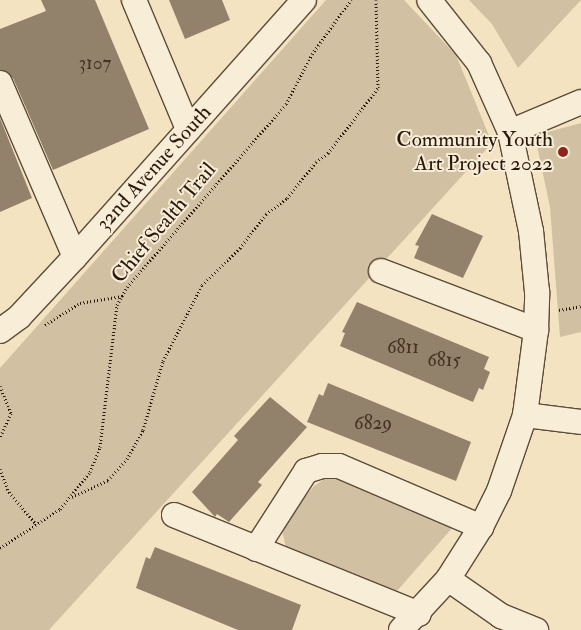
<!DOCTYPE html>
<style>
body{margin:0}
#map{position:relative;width:581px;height:630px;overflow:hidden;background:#f4e3c1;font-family:"IM FELL Double Pica",serif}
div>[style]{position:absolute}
.green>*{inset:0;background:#d1c1a2}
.building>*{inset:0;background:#93826b}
.path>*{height:3px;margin-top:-1.5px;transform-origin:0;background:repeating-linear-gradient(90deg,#29190d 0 1px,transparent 0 3.5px)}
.roads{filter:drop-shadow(1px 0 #5c4c3a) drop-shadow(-1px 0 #5c4c3a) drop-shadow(0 1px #5c4c3a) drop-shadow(0 -1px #5c4c3a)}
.minor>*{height:24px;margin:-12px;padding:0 12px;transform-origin:12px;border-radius:12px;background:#f8edd7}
.dots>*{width:14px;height:14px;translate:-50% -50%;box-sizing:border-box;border:2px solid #f8edd7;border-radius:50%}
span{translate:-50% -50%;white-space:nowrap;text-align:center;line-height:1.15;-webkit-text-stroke:4px #f8edd7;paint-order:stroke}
.number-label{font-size:19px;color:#443324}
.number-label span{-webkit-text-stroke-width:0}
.poi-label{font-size:21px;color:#29190d}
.right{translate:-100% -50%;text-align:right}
.street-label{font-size:21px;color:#29190d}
</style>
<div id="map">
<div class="green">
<div style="clip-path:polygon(326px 0,404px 0,456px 55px,492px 143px,49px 630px,0 630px,0 368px)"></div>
<div style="clip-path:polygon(469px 0,581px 0,518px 68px,492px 24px)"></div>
<div style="clip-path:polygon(581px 123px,581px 332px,560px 337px,550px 207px,536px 141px,544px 133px)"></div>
<div style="clip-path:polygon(329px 476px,453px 527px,397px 591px,286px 548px,281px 526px,314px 486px)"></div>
</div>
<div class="building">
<div style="clip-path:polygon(41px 0,95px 0,149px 129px,53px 170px,13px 78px,0 70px,0 29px,46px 11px)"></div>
<div style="clip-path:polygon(169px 0,222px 0,230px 20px,185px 39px)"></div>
<div style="clip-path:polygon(0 118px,32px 198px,0 212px)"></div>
<div style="clip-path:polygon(432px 214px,483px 236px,463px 278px,414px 258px,419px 246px,415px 245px)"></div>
<div style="clip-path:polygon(357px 302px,489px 357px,484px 369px,490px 372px,483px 390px,479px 388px,473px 402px,340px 346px,345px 333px,342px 332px)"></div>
<div style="clip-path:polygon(328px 383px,471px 442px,456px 481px,307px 422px,319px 394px,323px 396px)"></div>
<div style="clip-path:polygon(270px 397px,307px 427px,258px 482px,262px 485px,229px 522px,217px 514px,215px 517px,192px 492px,238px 440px,234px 436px)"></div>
<div style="clip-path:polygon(155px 547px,301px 605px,292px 630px,238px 630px,136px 588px,146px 557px,150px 559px)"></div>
</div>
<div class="path">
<div style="left:559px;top:310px;width:22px;rotate:-10deg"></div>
<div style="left:45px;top:325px;width:41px;rotate:-32.2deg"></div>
<div style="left:80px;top:303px;width:43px;rotate:-9.5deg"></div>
<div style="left:0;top:386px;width:29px;rotate:68deg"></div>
<div style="left:11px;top:413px;width:27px;rotate:114deg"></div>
<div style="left:0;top:469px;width:25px;rotate:69deg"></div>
<div style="left:9px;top:492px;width:42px;rotate:49.8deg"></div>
<div style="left:72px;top:497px;width:40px;rotate:-25deg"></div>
<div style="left:108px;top:480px;width:28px;rotate:-48deg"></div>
<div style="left:127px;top:459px;width:33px;rotate:-61deg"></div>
<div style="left:143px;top:430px;width:72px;rotate:-73.8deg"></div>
<div style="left:163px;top:361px;width:85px;rotate:-62.8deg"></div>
<div style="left:202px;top:285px;width:53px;rotate:-44.2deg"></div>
<div style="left:240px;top:248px;width:43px;rotate:-52.6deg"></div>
<div style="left:266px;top:214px;width:26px;rotate:-37deg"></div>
<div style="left:287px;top:198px;width:46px;rotate:-51.1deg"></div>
<div style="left:316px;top:162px;width:15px;rotate:-37deg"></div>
<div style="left:328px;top:153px;width:82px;rotate:-52.4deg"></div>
<div style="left:378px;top:88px;width:88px;rotate:-91.3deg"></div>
<div style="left:0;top:548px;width:72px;rotate:-33deg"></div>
<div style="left:60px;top:509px;width:48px;rotate:-51deg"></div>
<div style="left:90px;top:472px;width:27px;rotate:-68deg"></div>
<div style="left:100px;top:447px;width:143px;rotate:-83.2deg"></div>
<div style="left:117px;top:305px;width:21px;rotate:-61deg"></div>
<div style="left:127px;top:287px;width:242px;rotate:-49deg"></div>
<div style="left:286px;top:104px;width:56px;rotate:-62.5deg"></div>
<div style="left:312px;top:54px;width:67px;rotate:-54.2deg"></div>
</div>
<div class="roads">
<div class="minor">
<div style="left:134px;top:0;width:140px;rotate:67.3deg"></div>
<div style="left:0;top:83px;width:189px;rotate:66.7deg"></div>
<div style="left:510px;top:132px;width:77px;rotate:-22.9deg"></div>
<div style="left:381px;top:271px;width:166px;rotate:20.8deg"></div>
<div style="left:0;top:331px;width:24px;rotate:-36deg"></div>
<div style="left:19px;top:317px;width:82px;rotate:-47deg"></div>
<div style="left:75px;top:257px;width:344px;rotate:-48.3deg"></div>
<div style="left:525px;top:415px;width:56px;rotate:7.1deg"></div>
<div style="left:174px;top:515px;width:264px;rotate:22deg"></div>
<div style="left:256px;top:549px;width:93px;rotate:-57.3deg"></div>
<div style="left:306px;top:471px;width:17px;rotate:-17deg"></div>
<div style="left:322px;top:466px;width:17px"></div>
<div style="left:339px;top:466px;width:155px;rotate:23.2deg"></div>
<div style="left:448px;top:579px;width:65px;rotate:34.9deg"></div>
<div style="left:501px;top:616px;width:38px;rotate:22deg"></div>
<div style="left:401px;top:630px;width:69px;rotate:-47.3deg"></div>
<div style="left:448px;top:579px;width:62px;rotate:-57.6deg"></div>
<div style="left:481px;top:527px;width:40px;rotate:-63.4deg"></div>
<div style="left:499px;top:491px;width:80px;rotate:-71.1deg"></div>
<div style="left:525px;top:415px;width:86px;rotate:-82.6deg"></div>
<div style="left:536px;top:330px;width:38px;rotate:-88deg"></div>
<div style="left:537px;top:292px;width:61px;rotate:-95.6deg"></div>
<div style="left:531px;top:231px;width:101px;rotate:-102deg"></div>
<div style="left:510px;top:132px;width:76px;rotate:-114.2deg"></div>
<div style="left:479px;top:63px;width:80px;rotate:-128.4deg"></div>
</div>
</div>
<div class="dots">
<div style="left:563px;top:152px;background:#8f2418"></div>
</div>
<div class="number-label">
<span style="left:95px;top:64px">3107</span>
<span style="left:403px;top:348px">6811</span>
<span style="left:444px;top:361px">6815</span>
<span style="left:373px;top:424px">6829</span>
</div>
<div class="poi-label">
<span class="right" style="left:553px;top:152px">Community Youth<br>Art Project 2022</span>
</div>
<div class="street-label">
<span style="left:154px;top:168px;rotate:-48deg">32nd Avenue South</span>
<span style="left:164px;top:223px;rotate:-50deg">Chief Sealth Trail</span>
</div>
</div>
